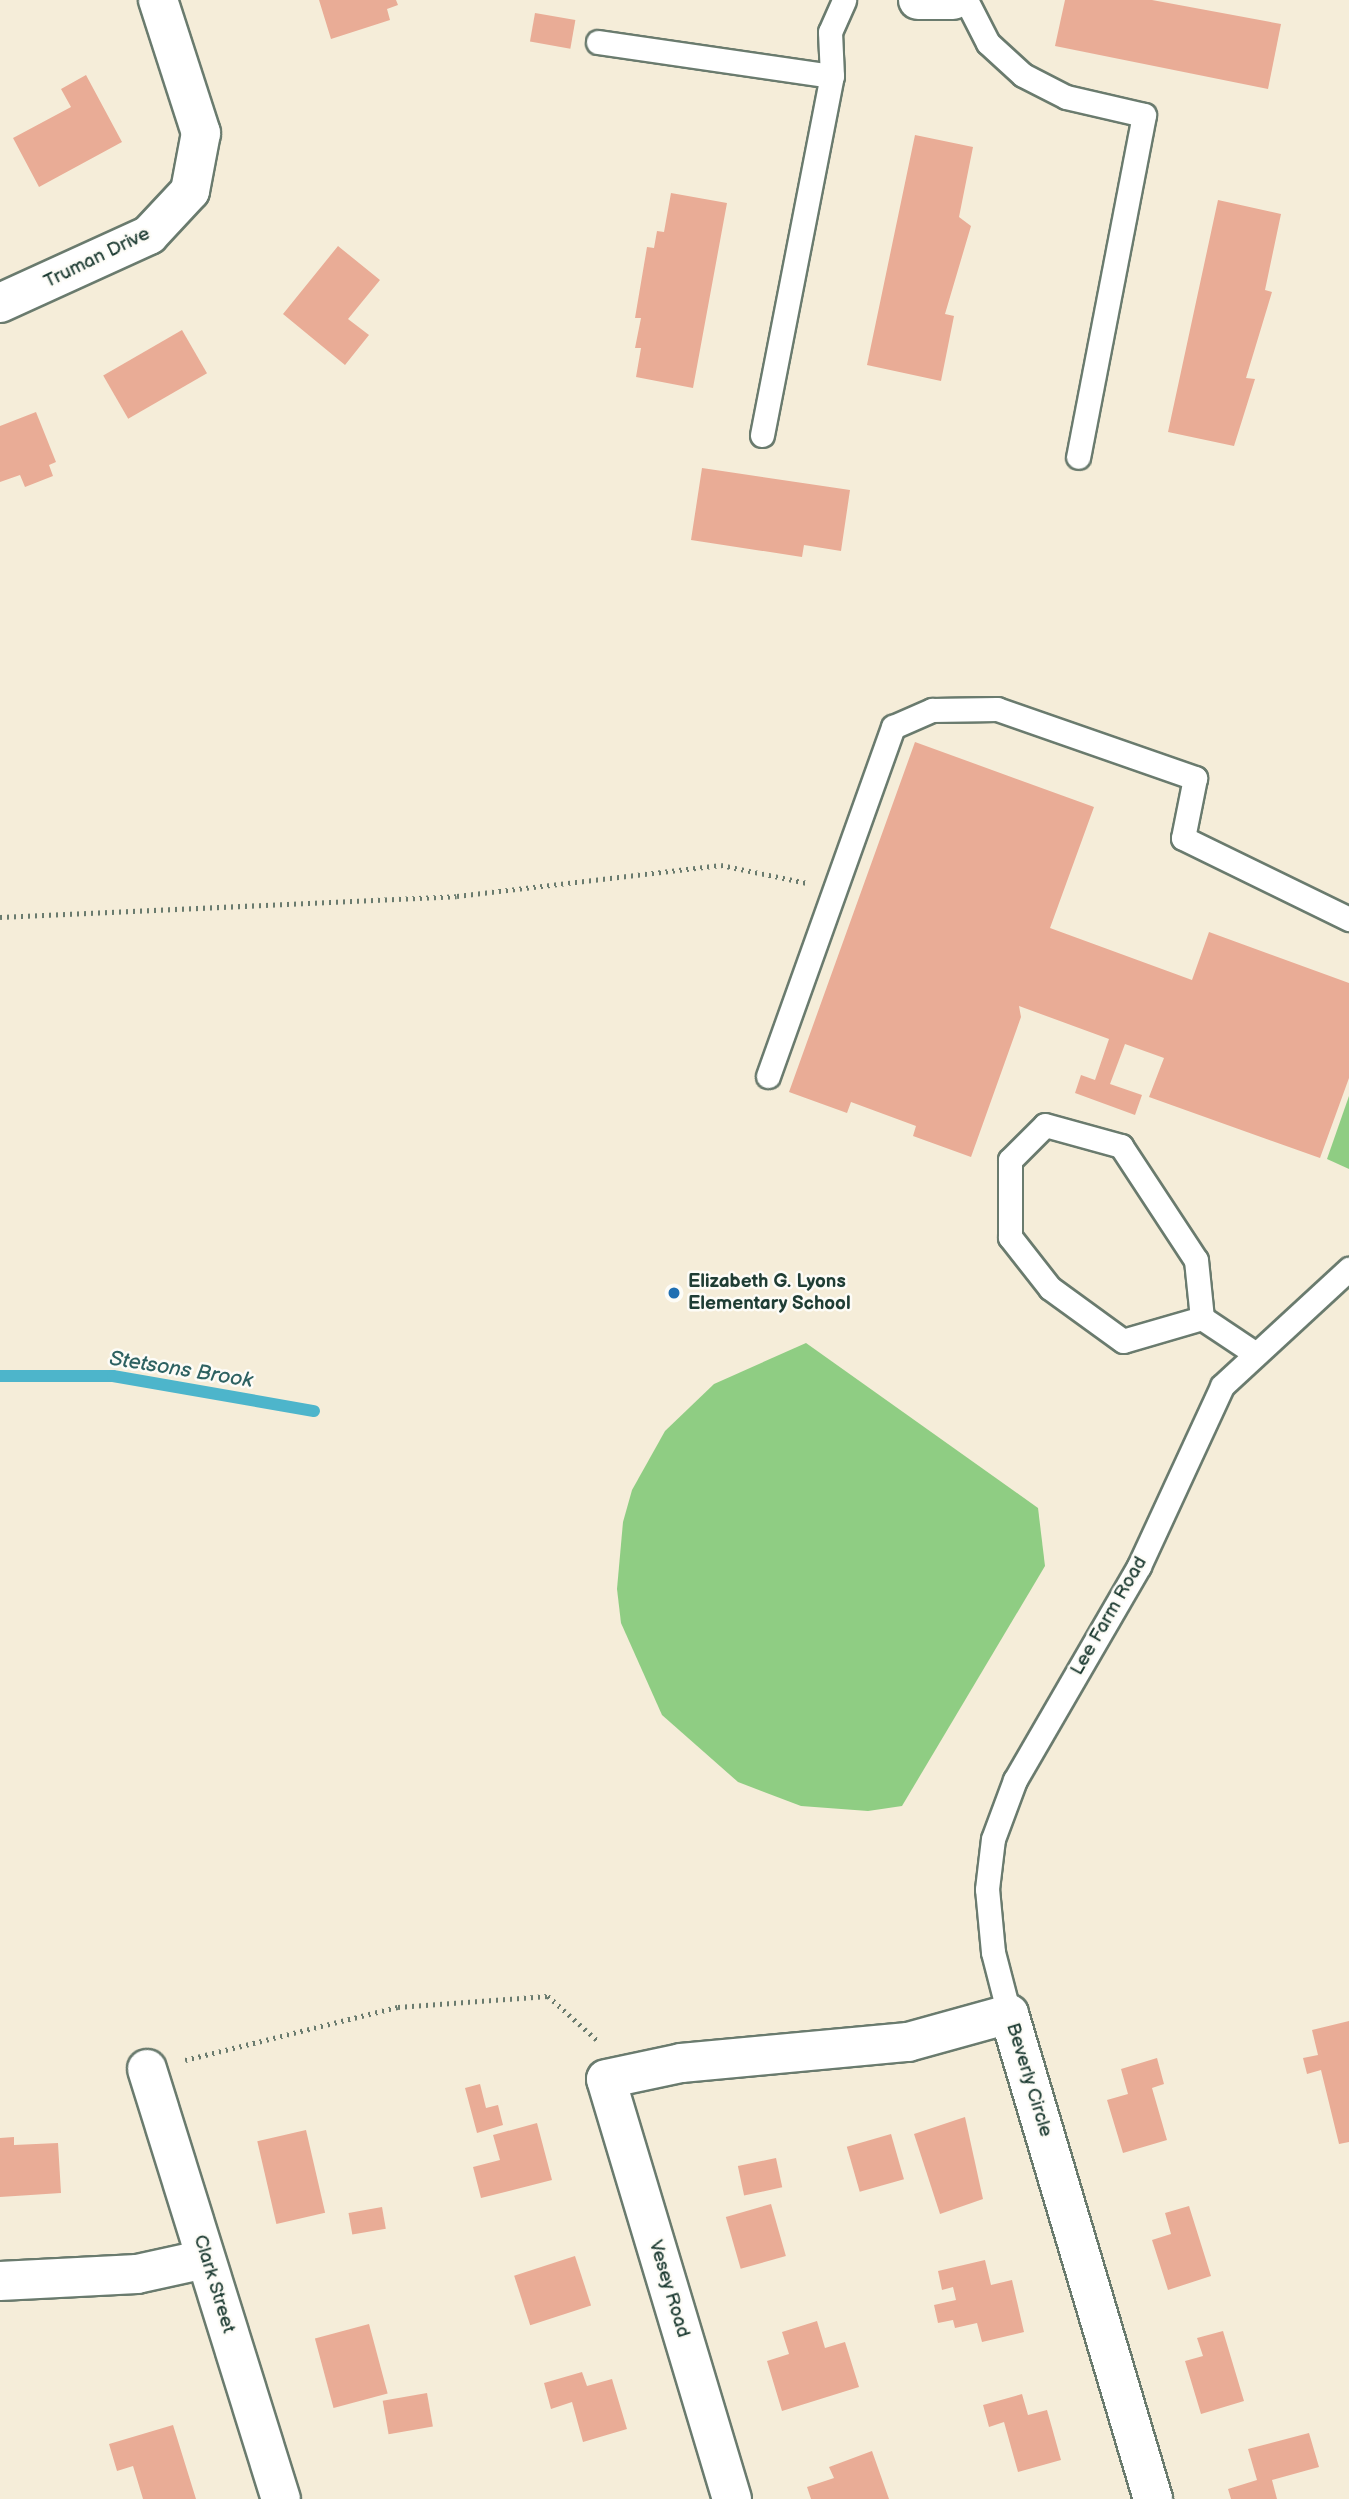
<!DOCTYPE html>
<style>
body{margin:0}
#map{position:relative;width:1349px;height:2499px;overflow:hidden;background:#f5edd9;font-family:"Balsamiq Sans",sans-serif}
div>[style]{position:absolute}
.green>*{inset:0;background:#8fcd83}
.stream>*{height:12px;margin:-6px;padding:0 6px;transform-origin:6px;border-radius:6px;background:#4db5cb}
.building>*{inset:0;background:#e9ac96;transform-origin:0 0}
.path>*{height:4.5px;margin-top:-2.25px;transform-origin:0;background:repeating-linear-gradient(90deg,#6a7b6e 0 2px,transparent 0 7px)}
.roads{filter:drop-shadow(2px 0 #6a7b6e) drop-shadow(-2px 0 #6a7b6e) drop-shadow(0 2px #6a7b6e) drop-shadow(0 -2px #6a7b6e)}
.lane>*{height:23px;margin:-11.5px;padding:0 11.5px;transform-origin:11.5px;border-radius:11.5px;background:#fff}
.street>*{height:38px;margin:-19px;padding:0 19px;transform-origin:19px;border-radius:19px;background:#fff}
.dots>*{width:19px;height:19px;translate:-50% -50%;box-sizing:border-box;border:4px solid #fdfcf7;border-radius:50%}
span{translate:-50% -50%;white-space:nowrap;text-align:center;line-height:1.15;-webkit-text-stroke:5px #fdfcf7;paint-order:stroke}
.street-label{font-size:19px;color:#1f3d34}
.poi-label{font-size:19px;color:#1f3d34;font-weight:700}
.left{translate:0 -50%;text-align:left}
.water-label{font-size:21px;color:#2d6161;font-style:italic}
</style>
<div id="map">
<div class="green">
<div style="clip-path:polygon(1349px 1096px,1349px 1169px,1327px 1159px)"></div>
<div style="clip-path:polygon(806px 1343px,1038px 1508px,1045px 1566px,902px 1806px,868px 1811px,801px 1806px,738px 1782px,662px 1715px,621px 1623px,617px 1589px,623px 1522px,632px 1490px,665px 1431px,714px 1384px)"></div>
</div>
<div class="stream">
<div style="left:0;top:1376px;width:113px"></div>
<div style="left:113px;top:1376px;width:204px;rotate:9.9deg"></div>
</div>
<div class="building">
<div style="clip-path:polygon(319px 0,396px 0,398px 5px,387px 9px,390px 20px,331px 39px)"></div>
<div style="clip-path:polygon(1065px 0,1152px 0,1281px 24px,1268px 89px,1055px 46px)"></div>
<div style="left:535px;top:13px;width:41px;height:29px;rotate:10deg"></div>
<div style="clip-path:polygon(86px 75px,122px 142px,39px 187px,13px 138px,71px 107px,61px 89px)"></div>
<div style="clip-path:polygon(915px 135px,973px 147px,959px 217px,971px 226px,945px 314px,954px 316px,941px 381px,867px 365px)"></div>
<div style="clip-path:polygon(671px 193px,727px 203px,693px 388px,636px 377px,641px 348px,635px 348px,641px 318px,635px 318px,647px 247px,654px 248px,657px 231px,664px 232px)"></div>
<div style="clip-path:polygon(1218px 200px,1281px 214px,1265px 290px,1272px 292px,1246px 378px,1255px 379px,1234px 446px,1168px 432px)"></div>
<div style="clip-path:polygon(338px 246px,380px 280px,348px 319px,369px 335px,345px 365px,283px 314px)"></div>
<div style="left:182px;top:330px;width:50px;height:91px;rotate:60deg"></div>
<div style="clip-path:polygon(36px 412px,56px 462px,49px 465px,53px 476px,25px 487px,20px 475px,0 482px,0 426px)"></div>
<div style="clip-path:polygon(702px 468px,850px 490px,841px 551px,804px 545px,802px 557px,691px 540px)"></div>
<div style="clip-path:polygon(915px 742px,1094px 807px,1050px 928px,1192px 980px,1209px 932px,1349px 983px,1349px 1078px,1320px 1158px,1149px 1097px,1164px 1058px,1125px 1044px,1110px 1084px,1142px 1095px,1135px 1115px,1075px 1093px,1081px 1075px,1095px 1080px,1109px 1039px,1019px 1006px,1021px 1017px,971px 1157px,913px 1136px,916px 1126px,851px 1102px,847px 1113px,789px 1092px)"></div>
<div style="clip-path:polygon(1349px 2021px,1349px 2142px,1339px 2144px,1321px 2070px,1307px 2074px,1303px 2058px,1318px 2055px,1312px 2030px)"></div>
<div style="clip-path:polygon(1157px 2058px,1164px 2084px,1152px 2088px,1167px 2140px,1123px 2153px,1107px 2100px,1128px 2094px,1121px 2069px)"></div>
<div style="clip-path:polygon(480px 2084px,486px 2108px,498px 2105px,503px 2125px,477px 2133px,465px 2088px)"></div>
<div style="clip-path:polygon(965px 2117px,983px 2199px,940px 2214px,914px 2134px)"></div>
<div style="clip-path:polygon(537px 2123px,552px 2180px,481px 2198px,473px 2167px,500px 2160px,493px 2135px)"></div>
<div style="left:306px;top:2130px;width:85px;height:50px;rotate:77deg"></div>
<div style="left:891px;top:2134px;width:47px;height:46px;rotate:74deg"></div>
<div style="clip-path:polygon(14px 2137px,14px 2145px,58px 2143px,61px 2193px,0 2197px,0 2138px)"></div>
<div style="left:776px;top:2158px;width:30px;height:39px;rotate:78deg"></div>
<div style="left:771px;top:2204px;width:54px;height:47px;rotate:74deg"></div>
<div style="clip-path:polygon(1189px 2206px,1211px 2276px,1168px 2290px,1152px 2240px,1171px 2234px,1165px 2213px)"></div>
<div style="left:382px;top:2207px;width:22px;height:34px;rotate:80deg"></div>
<div style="left:575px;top:2256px;width:52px;height:64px;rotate:72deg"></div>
<div style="clip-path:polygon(985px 2260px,991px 2285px,1012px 2280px,1024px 2332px,982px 2342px,977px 2323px,955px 2328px,953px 2320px,938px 2323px,934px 2305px,956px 2300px,953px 2287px,942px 2290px,938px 2271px)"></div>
<div style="clip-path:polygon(817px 2321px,825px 2348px,845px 2342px,859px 2387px,782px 2411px,767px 2361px,789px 2354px,782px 2332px)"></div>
<div style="left:369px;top:2324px;width:72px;height:56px;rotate:75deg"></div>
<div style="clip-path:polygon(1223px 2331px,1244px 2401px,1201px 2414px,1185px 2361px,1203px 2356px,1197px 2338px)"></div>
<div style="clip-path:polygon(582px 2372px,587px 2386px,612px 2379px,627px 2429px,583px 2442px,572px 2402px,551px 2409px,544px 2383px)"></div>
<div style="left:427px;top:2393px;width:34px;height:45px;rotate:80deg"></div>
<div style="clip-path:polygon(1022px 2394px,1028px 2415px,1047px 2410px,1061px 2460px,1018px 2472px,1004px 2422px,989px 2427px,983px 2405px)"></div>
<div style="clip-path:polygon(173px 2425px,196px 2499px,143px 2499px,133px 2466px,117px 2471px,109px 2444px)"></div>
<div style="clip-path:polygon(1309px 2433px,1319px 2467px,1272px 2480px,1277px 2499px,1231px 2499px,1228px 2489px,1257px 2480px,1248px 2449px)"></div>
<div style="clip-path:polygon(872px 2451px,889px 2499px,811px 2499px,807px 2487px,834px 2478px,829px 2467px)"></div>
</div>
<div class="path">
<div style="left:0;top:917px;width:457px;rotate:-2.6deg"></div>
<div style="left:457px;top:896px;width:266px;rotate:-6.7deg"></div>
<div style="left:721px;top:865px;width:88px;rotate:11.8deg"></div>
<div style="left:185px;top:2060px;width:219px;rotate:-14deg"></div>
<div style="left:398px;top:2007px;width:150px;rotate:-4.2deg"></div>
<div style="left:548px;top:1996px;width:66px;rotate:41.9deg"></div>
</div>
<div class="roads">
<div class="lane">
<div style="left:966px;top:0;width:48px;rotate:62.9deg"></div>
<div style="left:988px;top:43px;width:47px;rotate:42.4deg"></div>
<div style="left:1023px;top:75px;width:48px;rotate:27.1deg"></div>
<div style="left:1066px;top:97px;width:80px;rotate:13deg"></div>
<div style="left:1144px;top:115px;width:348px;rotate:100.9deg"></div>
<div style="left:598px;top:42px;width:236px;rotate:8.3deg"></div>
<div style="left:762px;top:435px;width:366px;rotate:-79deg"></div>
<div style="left:832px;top:76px;width:44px;rotate:-92.6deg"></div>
<div style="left:830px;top:32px;width:35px;rotate:-66deg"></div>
<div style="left:768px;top:1076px;width:371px;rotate:-70.3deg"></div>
<div style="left:893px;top:727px;width:43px;rotate:-23.6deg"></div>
<div style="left:932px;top:710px;width:65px;rotate:-0.9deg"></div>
<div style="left:997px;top:709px;width:210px;rotate:19.2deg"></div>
<div style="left:1195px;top:778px;width:61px;rotate:101.3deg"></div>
<div style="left:1183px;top:838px;width:185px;rotate:26deg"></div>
<div style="left:1202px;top:1318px;width:82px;rotate:163.8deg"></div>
<div style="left:1123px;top:1341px;width:90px;rotate:-144deg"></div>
<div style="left:1050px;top:1288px;width:65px;rotate:-128.1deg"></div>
<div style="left:1010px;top:1237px;width:77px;rotate:-90deg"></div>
<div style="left:1010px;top:1160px;width:49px;rotate:-45deg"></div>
<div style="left:1045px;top:1125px;width:79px;rotate:15.4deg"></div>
<div style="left:1121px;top:1146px;width:136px;rotate:56.7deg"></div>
<div style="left:1196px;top:1260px;width:58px;rotate:84.1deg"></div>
<div style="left:1202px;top:1318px;width:61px;rotate:33.7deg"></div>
<div style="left:1009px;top:2014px;width:64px;rotate:-104.5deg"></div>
<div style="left:993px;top:1952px;width:63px;rotate:-95.4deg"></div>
<div style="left:987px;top:1889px;width:50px;rotate:-83.2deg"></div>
<div style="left:993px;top:1839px;width:63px;rotate:-69.6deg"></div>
<div style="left:1015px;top:1780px;width:247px;rotate:-59.9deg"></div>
<div style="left:1139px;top:1566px;width:198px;rotate:-65.2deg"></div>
<div style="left:1222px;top:1386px;width:173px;rotate:-42.7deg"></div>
</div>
<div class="street">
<div style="left:918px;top:0;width:35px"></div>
<div style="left:0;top:303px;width:164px;rotate:-24.5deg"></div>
<div style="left:149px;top:235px;width:60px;rotate:-47deg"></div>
<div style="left:190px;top:191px;width:59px;rotate:-79.3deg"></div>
<div style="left:201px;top:133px;width:140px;rotate:-107.9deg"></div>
<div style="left:147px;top:2069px;width:450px;rotate:72.7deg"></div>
<div style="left:0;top:2281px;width:137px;rotate:-2.9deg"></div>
<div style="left:137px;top:2274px;width:70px;rotate:-12.4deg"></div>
<div style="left:732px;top:2499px;width:438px;rotate:-106.7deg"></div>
<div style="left:606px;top:2079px;width:77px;rotate:-12deg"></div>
<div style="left:681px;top:2063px;width:228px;rotate:-5.3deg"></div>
<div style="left:908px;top:2042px;width:105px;rotate:-15.5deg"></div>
<div style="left:1009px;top:2014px;width:506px;rotate:73.46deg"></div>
</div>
</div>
<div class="dots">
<div style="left:674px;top:1293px;background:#1f6fb2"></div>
</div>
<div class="street-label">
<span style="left:97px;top:258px;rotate:-26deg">Truman Drive</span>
<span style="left:1109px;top:1616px;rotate:-60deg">Lee Farm Road</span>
<span style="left:1029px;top:2080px;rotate:73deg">Beverly Circle</span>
<span style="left:214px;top:2284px;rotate:73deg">Clark Street</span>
<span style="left:669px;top:2289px;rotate:73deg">Vesey Road</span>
</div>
<div class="poi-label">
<span class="left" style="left:688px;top:1293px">Elizabeth G. Lyons<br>Elementary School</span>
</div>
<div class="water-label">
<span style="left:181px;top:1370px;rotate:9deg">Stetsons Brook</span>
</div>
</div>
